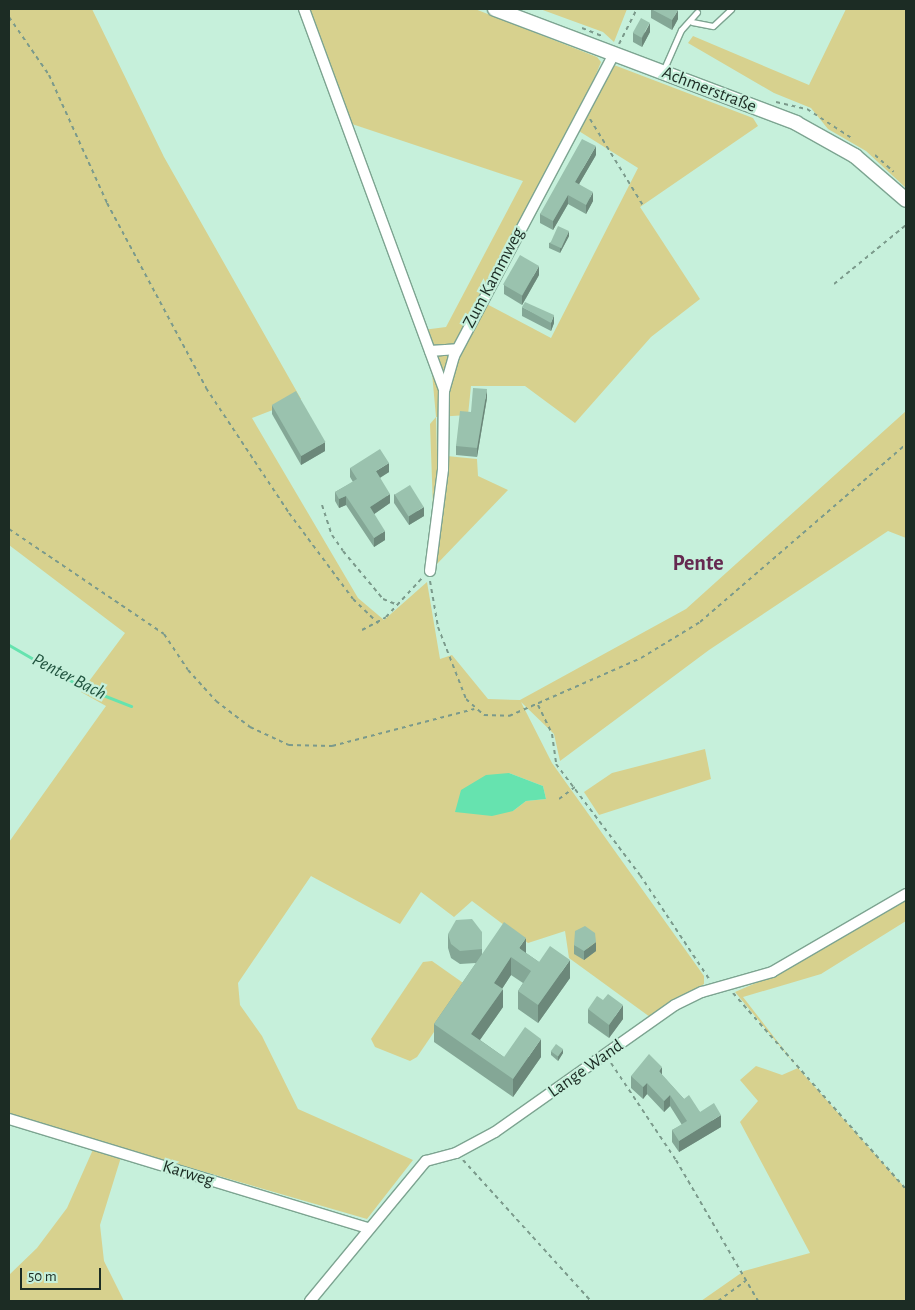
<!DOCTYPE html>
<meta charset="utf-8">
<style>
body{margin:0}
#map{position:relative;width:915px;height:1310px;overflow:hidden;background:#c6f0db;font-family:"Alegreya Sans",sans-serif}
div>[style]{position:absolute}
.green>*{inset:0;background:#d7d18e}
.water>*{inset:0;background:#66e3af}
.stream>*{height:3px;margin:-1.5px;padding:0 1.5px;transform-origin:1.5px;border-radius:1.5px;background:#66e3af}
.path>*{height:2px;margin-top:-1px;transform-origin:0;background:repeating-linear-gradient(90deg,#7b9a8b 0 4px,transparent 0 8px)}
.roads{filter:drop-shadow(1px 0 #7da491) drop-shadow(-1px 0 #7da491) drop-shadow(0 1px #7da491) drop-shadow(0 -1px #7da491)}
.lane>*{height:5px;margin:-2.5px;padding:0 2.5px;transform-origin:2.5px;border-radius:2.5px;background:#fff}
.street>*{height:10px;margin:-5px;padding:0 5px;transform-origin:5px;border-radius:5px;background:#fff}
.secondary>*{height:14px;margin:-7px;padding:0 7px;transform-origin:7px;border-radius:7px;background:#fff}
.wall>*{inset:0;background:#84a796}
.shaded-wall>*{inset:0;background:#6c887a}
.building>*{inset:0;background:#9ac2ae;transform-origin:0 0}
span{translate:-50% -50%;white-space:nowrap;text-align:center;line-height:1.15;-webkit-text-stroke:4.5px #c6f0db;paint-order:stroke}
.street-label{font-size:18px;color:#1c2c24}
.water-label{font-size:19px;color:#21543f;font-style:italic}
.district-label{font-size:22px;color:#652950;font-weight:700}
.frame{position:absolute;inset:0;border:10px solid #1c2c24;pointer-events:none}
.scale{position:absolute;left:20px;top:1268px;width:81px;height:22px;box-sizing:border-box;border:2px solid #1c2c24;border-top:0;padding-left:6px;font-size:15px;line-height:18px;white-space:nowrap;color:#1c2c24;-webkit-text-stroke:4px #c6f0db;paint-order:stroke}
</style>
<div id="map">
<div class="green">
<div style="clip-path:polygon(evenodd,9px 9px,92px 9px,164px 157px,301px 399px,252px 418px,358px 598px,384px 620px,427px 582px,440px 659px,452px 655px,488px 699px,520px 700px,686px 609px,906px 411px,906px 538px,888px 531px,709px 650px,560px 761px,554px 734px,521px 702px,552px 763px,704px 976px,704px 984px,650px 1017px,569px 958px,565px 931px,528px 943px,472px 901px,454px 917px,421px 892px,400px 924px,311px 876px,238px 983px,240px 1005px,262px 1036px,298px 1109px,413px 1160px,367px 1219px,9px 1115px,9px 842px,106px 706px,81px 692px,125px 633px,9px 545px,9px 9px,509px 773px,543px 786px,546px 799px,526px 801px,513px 811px,509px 773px)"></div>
<div style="clip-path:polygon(evenodd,307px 9px,475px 9px,597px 57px,601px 62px,576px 124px,614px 65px,753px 118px,758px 126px,640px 207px,700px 299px,651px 337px,575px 423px,525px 386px,471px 386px,468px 415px,436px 417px,437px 455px,477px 459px,478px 476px,508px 490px,436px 565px,427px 561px,433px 508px,430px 424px,436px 417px,430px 351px,423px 330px,446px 327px,523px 181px,349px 123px,307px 9px,574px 128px,638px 168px,551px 338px,481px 301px,574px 128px)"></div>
<div style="clip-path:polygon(540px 9px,627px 9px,614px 42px,603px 32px)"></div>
<div style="clip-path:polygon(846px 9px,906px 9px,906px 188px,866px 151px,828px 129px,811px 108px,774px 93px,688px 43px,693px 36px,809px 85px)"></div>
<div style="clip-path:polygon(705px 749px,711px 779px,599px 815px,584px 792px,612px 773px)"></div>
<div style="clip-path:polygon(906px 897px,906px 921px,821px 974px,743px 997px,798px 1068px,906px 1189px,906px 1301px,701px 1301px,744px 1271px,810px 1253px,740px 1122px,758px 1101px,740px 1080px,756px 1066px,782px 1075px,798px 1068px,735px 992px,788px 969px)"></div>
<div style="clip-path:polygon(432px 961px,466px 985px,417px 1057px,410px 1061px,375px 1047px,371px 1039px,423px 962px)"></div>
<div style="clip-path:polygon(95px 1145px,122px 1154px,100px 1225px,104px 1261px,124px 1301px,9px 1301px,9px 1275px,37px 1248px,67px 1208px)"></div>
</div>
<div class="water">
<div style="clip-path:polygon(509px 773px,543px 786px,546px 799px,526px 801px,513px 811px,492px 816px,455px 812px,461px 790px,486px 775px)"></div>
</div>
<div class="stream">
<div style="left:9px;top:645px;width:82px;rotate:30deg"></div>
<div style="left:80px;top:686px;width:55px;rotate:21.4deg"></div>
</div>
<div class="path">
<div style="left:9px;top:17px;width:70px;rotate:55.4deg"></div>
<div style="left:49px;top:75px;width:141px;rotate:65.6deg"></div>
<div style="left:107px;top:203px;width:210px;rotate:61.8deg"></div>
<div style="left:206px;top:388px;width:150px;rotate:56.4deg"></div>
<div style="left:289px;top:513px;width:107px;rotate:53.3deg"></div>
<div style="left:353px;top:599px;width:35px;rotate:44deg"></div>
<div style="left:582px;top:28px;width:22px;rotate:22deg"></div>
<div style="left:619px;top:44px;width:39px;rotate:-63deg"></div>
<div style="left:776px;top:102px;width:32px;rotate:13deg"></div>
<div style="left:807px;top:109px;width:55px;rotate:33.1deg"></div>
<div style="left:590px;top:119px;width:103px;rotate:58.5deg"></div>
<div style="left:875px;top:155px;width:25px;rotate:42deg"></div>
<div style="left:834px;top:284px;width:93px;rotate:-39.3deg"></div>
<div style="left:322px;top:505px;width:32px;rotate:72deg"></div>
<div style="left:332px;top:535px;width:19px;rotate:55deg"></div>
<div style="left:343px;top:551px;width:62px;rotate:50.2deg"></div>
<div style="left:383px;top:599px;width:16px;rotate:22deg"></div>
<div style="left:9px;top:529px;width:187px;rotate:34.1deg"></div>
<div style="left:164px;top:634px;width:43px;rotate:56.3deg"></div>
<div style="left:188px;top:670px;width:42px;rotate:47.9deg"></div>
<div style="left:216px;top:701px;width:43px;rotate:37.4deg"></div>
<div style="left:250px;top:727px;width:43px;rotate:24.8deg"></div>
<div style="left:289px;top:745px;width:43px;rotate:1.3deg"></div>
<div style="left:332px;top:746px;width:147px;rotate:-14.6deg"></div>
<div style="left:430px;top:581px;width:47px;rotate:80.1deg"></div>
<div style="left:438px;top:627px;width:77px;rotate:68.7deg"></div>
<div style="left:466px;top:699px;width:24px;rotate:42deg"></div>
<div style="left:484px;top:715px;width:25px;rotate:2deg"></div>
<div style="left:509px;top:716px;width:144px;rotate:-23.7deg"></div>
<div style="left:641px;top:658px;width:69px;rotate:-31.4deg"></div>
<div style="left:700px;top:622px;width:272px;rotate:-40.8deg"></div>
<div style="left:362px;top:630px;width:27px;rotate:-28deg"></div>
<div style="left:386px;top:617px;width:54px;rotate:-47.2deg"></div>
<div style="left:538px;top:705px;width:32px;rotate:64deg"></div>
<div style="left:552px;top:734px;width:30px;rotate:82deg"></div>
<div style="left:556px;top:764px;width:139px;rotate:52.9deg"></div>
<div style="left:640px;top:875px;width:125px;rotate:56.4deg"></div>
<div style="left:559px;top:799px;width:20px;rotate:-37deg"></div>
<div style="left:733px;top:993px;width:261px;rotate:48.6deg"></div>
<div style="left:611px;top:1063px;width:117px;rotate:56.2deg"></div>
<div style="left:676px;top:1160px;width:163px;rotate:59.8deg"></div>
<div style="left:463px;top:1160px;width:190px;rotate:47.8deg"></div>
<div style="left:718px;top:1301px;width:34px;rotate:-36deg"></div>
</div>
<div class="roads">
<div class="lane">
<div style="left:692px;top:22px;width:21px;rotate:11deg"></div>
<div style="left:713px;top:26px;width:25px;rotate:-43deg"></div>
<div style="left:663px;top:71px;width:45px;rotate:-66.3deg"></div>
<div style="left:681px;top:30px;width:24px;rotate:-48deg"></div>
</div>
<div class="street">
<div style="left:304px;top:9px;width:406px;rotate:69.8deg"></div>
<div style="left:430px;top:351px;width:27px;rotate:-4deg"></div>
<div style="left:430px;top:571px;width:103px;rotate:-82.7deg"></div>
<div style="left:443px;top:469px;width:78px;rotate:-89.3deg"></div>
<div style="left:444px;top:391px;width:36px;rotate:-74deg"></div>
<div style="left:454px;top:356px;width:342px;rotate:-62.1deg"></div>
<div style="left:9px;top:1119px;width:374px;rotate:16.9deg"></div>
<div style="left:310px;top:1301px;width:182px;rotate:-50.4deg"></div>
<div style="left:426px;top:1161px;width:31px;rotate:-15deg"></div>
<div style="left:456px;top:1153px;width:44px;rotate:-28.3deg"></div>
<div style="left:495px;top:1132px;width:220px;rotate:-35.2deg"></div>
<div style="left:675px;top:1005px;width:30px;rotate:-26deg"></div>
<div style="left:702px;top:992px;width:73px;rotate:-15.9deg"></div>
<div style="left:772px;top:972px;width:155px;rotate:-30.2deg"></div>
</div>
<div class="secondary">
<div style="left:495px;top:9px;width:322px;rotate:20.7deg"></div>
<div style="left:796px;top:123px;width:68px;rotate:29.2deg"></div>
<div style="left:855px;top:156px;width:67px;rotate:40.8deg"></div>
</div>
</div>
<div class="wall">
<div style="clip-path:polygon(651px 9px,678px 19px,672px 30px,651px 18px)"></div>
<div style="clip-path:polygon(650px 32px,642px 47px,633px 42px,633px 33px)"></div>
<div style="clip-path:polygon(596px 155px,579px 184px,593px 201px,586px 214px,568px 204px,553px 230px,540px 223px,540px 214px)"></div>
<div style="clip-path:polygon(569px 236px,560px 253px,549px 248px,549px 243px)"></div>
<div style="clip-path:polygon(539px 275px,522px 305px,504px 294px,504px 285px)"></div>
<div style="clip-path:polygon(522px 307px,554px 323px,551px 331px,522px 316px)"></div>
<div style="clip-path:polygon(487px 398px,477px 457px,456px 455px,456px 446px,471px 412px)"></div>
<div style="clip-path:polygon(272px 405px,325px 451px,301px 465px,272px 414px)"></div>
<div style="clip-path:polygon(350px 468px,389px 472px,380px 478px,390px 503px,374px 514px,385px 540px,374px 547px,346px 505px,339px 508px,335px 501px,335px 492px,353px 482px,350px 477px)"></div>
<div style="clip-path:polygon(394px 494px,424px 516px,409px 525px,394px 503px)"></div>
<div style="clip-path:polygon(482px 932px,482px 955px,526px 953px,539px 962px,570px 978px,538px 1023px,518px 1009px,518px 991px,523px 983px,511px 975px,502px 989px,503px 1007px,480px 1040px,504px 1057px,541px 1057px,513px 1097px,434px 1042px,434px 1024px,476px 963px,460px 964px,451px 958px,448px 948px,448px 934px)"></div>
<div style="clip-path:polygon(574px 945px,596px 951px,584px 960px,574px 954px)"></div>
<div style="clip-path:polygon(588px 1009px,623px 1019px,609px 1038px,588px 1023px)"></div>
<div style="clip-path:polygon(551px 1051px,563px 1053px,558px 1061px,551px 1055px)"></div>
<div style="clip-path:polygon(662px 1075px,684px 1099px,700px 1112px,721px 1127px,679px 1152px,672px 1142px,672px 1130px,682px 1125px,670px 1106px,664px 1112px,647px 1094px,643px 1099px,631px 1088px,631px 1076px)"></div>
</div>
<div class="shaded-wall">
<div style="clip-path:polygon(678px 10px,678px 19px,672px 30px,672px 20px)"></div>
<div style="clip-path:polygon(650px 23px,650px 32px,642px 47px,642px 38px)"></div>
<div style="clip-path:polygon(596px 146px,596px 155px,575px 191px,575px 182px)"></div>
<div style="clip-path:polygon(593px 192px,593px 201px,586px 214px,586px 205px)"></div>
<div style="clip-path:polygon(568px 195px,568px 204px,553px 230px,553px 221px)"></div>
<div style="clip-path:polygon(569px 231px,569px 236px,560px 253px,560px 249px)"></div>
<div style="clip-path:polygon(539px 266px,539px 275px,522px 305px,522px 296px)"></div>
<div style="clip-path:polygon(554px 315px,554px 323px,551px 331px,551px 323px)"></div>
<div style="clip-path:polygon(487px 389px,487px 398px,477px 457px,477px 448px)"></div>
<div style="clip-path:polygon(325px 442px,325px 451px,301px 465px,301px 456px)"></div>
<div style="clip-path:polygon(389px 463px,389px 472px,376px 480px,376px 471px)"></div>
<div style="clip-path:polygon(390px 494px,390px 503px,370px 517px,370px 507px)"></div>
<div style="clip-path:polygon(346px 496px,346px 505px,339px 508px,339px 499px)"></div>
<div style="clip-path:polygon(424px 507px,424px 516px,409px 525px,409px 516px)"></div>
<div style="clip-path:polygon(385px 531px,385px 540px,374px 547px,374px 538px)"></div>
<div style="clip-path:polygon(526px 938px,526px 956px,519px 948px)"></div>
<div style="clip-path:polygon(596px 942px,596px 951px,584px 960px,584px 951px)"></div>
<div style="clip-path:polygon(511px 957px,511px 975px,494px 1001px,494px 983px)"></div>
<div style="clip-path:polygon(570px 960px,570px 978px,538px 1023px,538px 1005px)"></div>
<div style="clip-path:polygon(503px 989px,503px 1007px,472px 1051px,471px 1034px)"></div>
<div style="clip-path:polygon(623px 1005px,623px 1019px,609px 1038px,609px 1025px)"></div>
<div style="clip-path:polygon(541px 1039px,541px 1057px,513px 1097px,513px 1079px)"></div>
<div style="clip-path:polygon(563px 1049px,563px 1053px,558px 1061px,558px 1056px)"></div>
<div style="clip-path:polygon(662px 1067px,662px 1079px,659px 1071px)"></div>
<div style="clip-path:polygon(647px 1083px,647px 1094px,643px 1099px,643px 1087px)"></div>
<div style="clip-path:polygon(670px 1095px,670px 1106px,664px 1112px,664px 1101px)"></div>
<div style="clip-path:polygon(721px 1115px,721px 1127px,679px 1152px,679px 1141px)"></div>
</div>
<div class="building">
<div style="clip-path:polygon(651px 9px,677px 9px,678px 10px,672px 20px)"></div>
<div style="left:641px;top:18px;width:10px;height:17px;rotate:29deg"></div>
<div style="clip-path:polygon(582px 139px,596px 146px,575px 182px,593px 192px,586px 205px,568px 195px,553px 221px,540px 214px)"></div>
<div style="left:558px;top:226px;width:12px;height:19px;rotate:24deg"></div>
<div style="left:520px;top:255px;width:22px;height:34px;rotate:30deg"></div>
<div style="clip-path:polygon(525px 302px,554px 315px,551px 323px,522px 307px)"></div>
<div style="clip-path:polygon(473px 388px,487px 389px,477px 448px,456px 446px,460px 411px,471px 412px)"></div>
<div style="left:296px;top:391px;width:59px;height:28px;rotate:60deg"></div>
<div style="clip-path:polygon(380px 449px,389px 463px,376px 471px,390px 494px,370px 507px,385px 531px,374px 538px,346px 496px,339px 499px,335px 492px,357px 479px,350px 468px)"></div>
<div style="left:410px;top:485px;width:26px;height:18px;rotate:58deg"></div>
<div style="clip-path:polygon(472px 919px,482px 932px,482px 949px,460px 951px,451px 944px,448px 934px,456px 920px)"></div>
<div style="clip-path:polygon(504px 922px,526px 938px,519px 948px,539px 962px,550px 946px,570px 960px,538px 1005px,518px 991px,531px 971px,511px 957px,494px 983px,503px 989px,471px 1034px,504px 1057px,525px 1027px,541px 1039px,513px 1079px,434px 1024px)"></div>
<div style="clip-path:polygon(585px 926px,595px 933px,596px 942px,584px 951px,574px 945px,575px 931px)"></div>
<div style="clip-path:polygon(608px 994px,623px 1005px,609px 1025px,588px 1009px,597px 996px,603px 1000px)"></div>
<div style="left:556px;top:1044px;width:9px;height:9px;rotate:36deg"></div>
<div style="clip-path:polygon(649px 1054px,662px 1067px,659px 1071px,684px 1099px,689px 1095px,700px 1112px,714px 1103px,721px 1115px,679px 1141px,672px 1130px,687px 1121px,670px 1095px,664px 1101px,647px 1083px,643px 1087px,631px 1076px)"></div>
</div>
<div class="street-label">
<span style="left:709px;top:90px;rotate:21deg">Achmerstraße</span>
<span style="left:494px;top:278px;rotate:-62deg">Zum Kammweg</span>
<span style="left:586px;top:1069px;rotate:-35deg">Lange Wand</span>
<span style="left:188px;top:1174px;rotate:17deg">Karweg</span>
</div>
<div class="water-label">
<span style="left:69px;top:677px;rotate:27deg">Penter Bach</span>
</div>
<div class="district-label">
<span style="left:698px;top:564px">Pente</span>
</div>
<div class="frame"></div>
<div class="scale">50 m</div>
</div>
